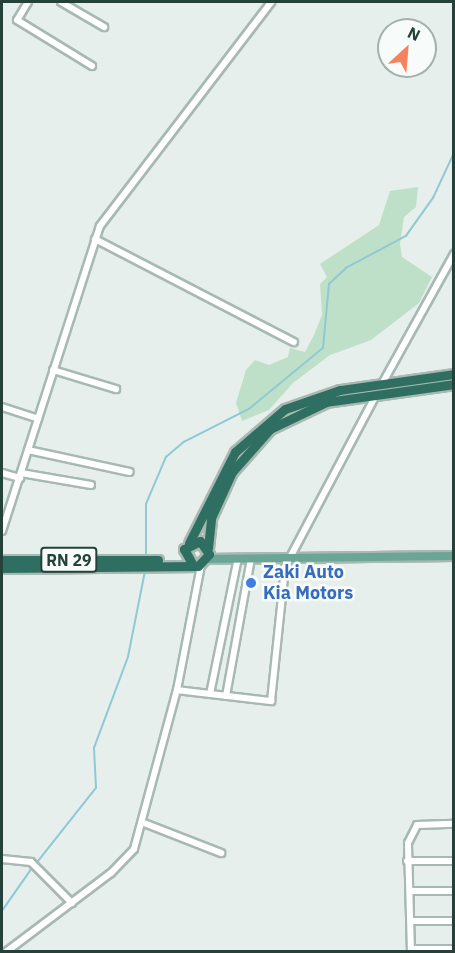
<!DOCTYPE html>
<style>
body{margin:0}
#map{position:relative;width:455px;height:953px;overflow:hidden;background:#e6efeb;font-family:"IBM Plex Sans",sans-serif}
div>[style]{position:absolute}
.green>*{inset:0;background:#bfe0c8}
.stream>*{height:1.5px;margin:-0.75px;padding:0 0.75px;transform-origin:0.75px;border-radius:0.75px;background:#8ec9d4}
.roads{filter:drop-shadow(2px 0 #a8b8b2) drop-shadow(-2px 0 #a8b8b2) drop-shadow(0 2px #a8b8b2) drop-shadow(0 -2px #a8b8b2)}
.minor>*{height:6px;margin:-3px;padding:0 3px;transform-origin:3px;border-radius:3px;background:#fff}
.major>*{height:8px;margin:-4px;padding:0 4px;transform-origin:4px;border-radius:4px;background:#6aa596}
.highway>*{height:9px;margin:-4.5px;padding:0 4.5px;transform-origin:4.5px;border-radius:4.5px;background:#2f6f62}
.dots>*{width:16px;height:16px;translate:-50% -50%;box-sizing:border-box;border:3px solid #f7fbf9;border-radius:50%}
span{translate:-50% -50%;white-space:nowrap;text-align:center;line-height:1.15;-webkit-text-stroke:5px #f7fbf9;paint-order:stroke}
.shield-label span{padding:2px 4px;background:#f7fbf9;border:2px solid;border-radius:4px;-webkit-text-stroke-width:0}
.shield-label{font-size:16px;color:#24423a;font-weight:700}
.shop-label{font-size:18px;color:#366cbe;font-weight:700}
.left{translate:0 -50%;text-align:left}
.frame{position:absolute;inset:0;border:3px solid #24423a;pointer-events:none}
.north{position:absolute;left:377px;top:18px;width:60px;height:60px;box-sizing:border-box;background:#f7fbf9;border:2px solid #a3b1ad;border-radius:50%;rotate:26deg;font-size:16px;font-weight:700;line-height:24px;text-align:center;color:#24423a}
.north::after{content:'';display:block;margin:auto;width:21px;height:27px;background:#f4845f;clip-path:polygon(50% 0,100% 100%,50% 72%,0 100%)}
</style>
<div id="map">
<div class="green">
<div style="clip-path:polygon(418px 187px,416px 207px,404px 217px,400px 244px,402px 257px,432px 277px,419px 303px,371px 340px,330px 355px,293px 383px,269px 410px,242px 421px,236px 403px,246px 370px,255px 360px,269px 365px,288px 357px,290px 348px,305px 352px,314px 335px,322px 315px,320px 284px,327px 277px,320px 264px,379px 225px,390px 191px)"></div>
</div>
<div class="stream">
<div style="left:146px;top:557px;width:53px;rotate:-90deg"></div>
<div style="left:146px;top:504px;width:51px;rotate:-66.9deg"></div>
<div style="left:166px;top:457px;width:23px;rotate:-40deg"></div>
<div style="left:184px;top:442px;width:73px;rotate:-26.9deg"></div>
<div style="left:249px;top:409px;width:96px;rotate:-39.5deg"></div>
<div style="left:323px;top:348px;width:64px;rotate:-84.6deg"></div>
<div style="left:329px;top:284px;width:23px;rotate:-43deg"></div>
<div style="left:346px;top:268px;width:68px;rotate:-28.1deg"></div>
<div style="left:406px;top:236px;width:47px;rotate:-54.6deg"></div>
<div style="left:433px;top:198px;width:50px;rotate:-65deg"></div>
<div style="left:35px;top:865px;width:98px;rotate:-51.6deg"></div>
<div style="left:96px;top:788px;width:40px;rotate:-92.9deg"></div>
<div style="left:94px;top:748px;width:97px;rotate:-69.5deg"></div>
<div style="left:128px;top:657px;width:88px;rotate:-78.8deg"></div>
<div style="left:2px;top:911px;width:52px;rotate:-55.1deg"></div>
</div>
<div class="roads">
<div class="minor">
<div style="left:28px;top:2px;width:21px;rotate:121deg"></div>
<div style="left:17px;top:20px;width:88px;rotate:31.5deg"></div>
<div style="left:61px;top:2px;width:50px;rotate:30.2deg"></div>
<div style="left:95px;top:239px;width:224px;rotate:27.4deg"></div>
<div style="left:53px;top:370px;width:66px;rotate:16.8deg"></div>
<div style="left:382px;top:384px;width:149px;rotate:-61deg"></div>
<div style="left:2px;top:407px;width:38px;rotate:18deg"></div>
<div style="left:28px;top:450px;width:104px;rotate:12.2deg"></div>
<div style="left:2px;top:473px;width:19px;rotate:16deg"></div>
<div style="left:21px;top:473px;width:71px;rotate:9.7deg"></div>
<div style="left:2px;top:531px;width:320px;rotate:-72.2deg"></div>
<div style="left:100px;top:226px;width:282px;rotate:-52.6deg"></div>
<div style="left:177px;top:690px;width:95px;rotate:6.7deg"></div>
<div style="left:271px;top:701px;width:135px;rotate:-84deg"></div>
<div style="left:285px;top:567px;width:195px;rotate:-62.1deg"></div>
<div style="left:210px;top:694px;width:139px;rotate:-78.4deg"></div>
<div style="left:226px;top:696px;width:140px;rotate:-79.7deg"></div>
<div style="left:144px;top:823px;width:83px;rotate:21.3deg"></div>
<div style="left:2px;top:859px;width:29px;rotate:6deg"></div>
<div style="left:31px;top:862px;width:58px;rotate:45deg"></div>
<div style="left:407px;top:861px;width:47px"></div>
<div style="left:411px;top:891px;width:43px"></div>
<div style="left:411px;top:921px;width:43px"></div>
<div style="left:411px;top:949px;width:43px"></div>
<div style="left:6px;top:952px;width:131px;rotate:-37deg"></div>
<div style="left:111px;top:873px;width:33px;rotate:-46deg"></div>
<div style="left:134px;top:849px;width:165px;rotate:-74.9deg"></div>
<div style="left:177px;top:690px;width:127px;rotate:-79.1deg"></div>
<div style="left:411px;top:952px;width:109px;rotate:-91.6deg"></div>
<div style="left:408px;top:843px;width:20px;rotate:-63deg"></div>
<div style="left:417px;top:825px;width:37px;rotate:-2deg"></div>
</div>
<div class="major">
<div style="left:207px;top:559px;width:247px;rotate:-0.7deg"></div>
</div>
<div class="highway">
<div style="left:189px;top:543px;width:102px;rotate:-63.2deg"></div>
<div style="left:235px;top:452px;width:66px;rotate:-40.7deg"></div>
<div style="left:285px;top:409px;width:58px;rotate:-19.1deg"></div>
<div style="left:340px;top:390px;width:115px;rotate:-8deg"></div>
<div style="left:208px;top:548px;width:30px;rotate:-84deg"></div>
<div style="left:211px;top:518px;width:51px;rotate:-65.5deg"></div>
<div style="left:232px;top:472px;width:57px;rotate:-48.5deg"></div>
<div style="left:270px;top:429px;width:62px;rotate:-25.7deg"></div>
<div style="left:326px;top:402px;width:129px;rotate:-8deg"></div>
<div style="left:2px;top:560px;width:156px"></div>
<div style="left:2px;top:568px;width:196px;rotate:-0.6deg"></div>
<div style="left:198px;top:566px;width:16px;rotate:-47deg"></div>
<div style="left:209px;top:554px;width:16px;rotate:-125deg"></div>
<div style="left:200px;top:541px;width:18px;rotate:153deg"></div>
<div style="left:184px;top:549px;width:18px;rotate:61deg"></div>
</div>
</div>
<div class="dots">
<div style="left:251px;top:583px;background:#3f7fe0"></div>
</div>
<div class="shield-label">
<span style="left:69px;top:560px">RN 29</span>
</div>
<div class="shop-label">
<span class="left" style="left:263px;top:583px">Zaki Auto<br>Kia Motors</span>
</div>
<div class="frame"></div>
<div class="north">N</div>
</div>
